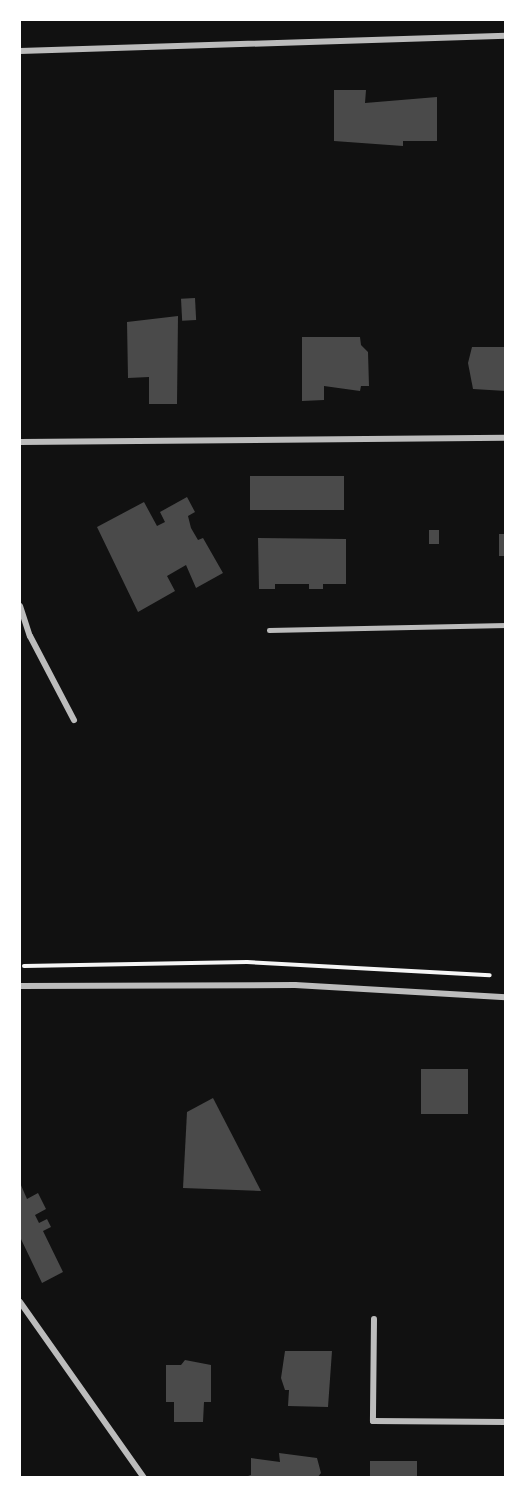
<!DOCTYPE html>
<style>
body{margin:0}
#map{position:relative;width:525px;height:1497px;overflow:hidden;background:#111;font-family:Quicksand,sans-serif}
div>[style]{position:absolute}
.building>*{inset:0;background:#4a4a4a;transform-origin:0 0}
.path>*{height:4px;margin:-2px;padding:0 2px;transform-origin:2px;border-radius:2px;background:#f5f5f5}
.service>*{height:4.5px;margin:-2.25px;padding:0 2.25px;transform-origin:2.25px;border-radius:2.25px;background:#bcbcbc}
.minor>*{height:6px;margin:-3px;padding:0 3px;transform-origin:3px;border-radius:3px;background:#bcbcbc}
span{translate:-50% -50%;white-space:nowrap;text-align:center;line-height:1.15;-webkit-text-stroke:4.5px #fff;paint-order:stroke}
.frame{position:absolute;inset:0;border:21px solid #fff;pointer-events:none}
</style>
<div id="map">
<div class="building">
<div style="clip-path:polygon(334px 90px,366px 90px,365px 103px,437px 97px,437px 141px,403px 141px,403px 146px,334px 141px)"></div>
<div style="left:195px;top:298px;width:22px;height:14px;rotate:87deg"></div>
<div style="clip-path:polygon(178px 316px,177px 404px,149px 404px,149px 377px,128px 378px,127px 322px)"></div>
<div style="clip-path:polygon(302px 337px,360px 337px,361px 345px,368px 352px,369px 386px,361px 386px,360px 391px,324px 386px,324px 400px,302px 401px)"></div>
<div style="clip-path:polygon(472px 347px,506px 347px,506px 391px,473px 389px,468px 363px)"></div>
<div style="left:250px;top:476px;width:94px;height:34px"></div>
<div style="clip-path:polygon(187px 497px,195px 512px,188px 516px,191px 528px,198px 540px,203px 538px,223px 573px,196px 588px,186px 565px,167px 576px,175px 591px,138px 612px,97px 527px,144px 502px,157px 526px,165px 522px,160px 512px)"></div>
<div style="left:429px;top:530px;width:10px;height:14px"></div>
<div style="left:499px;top:534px;width:7px;height:22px"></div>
<div style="clip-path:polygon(258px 538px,346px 539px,346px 584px,323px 584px,323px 589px,309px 589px,309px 584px,275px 584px,275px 589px,259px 589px)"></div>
<div style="left:421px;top:1069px;width:47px;height:45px"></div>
<div style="clip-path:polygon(213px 1098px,261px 1191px,183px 1188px,187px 1112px)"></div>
<div style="clip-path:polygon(20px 1183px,27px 1199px,38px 1193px,46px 1209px,35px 1215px,39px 1223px,47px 1219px,51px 1227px,43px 1231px,63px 1272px,42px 1283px,20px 1237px)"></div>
<div style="clip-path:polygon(285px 1351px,332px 1351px,328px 1407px,288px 1406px,289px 1390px,285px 1390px,281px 1378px)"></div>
<div style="clip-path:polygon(185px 1360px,211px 1365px,211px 1402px,204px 1402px,203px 1422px,174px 1422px,174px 1402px,166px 1402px,166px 1365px,181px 1365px)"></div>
<div style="clip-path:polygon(279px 1453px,317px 1458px,321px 1473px,317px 1478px,242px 1478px,251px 1475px,251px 1458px,280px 1462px)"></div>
<div style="left:417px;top:1461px;width:17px;height:47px;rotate:90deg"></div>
</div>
<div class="path">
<div style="left:24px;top:966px;width:223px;rotate:-1deg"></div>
<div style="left:247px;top:962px;width:243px;rotate:3.1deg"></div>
</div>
<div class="service">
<div style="left:269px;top:630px;width:237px;rotate:-1.2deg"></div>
</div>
<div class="minor">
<div style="left:20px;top:51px;width:486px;rotate:-1.8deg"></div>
<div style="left:20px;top:442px;width:486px;rotate:-0.5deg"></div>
<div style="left:20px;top:606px;width:32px;rotate:72deg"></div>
<div style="left:30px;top:636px;width:95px;rotate:62.4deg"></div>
<div style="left:20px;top:986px;width:275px;rotate:-0.2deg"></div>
<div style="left:295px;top:985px;width:211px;rotate:3.3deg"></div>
<div style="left:20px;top:1302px;width:215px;rotate:54.8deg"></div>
<div style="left:374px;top:1319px;width:102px;rotate:90.6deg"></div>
<div style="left:373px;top:1421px;width:133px;rotate:0.4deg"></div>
</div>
<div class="frame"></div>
</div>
